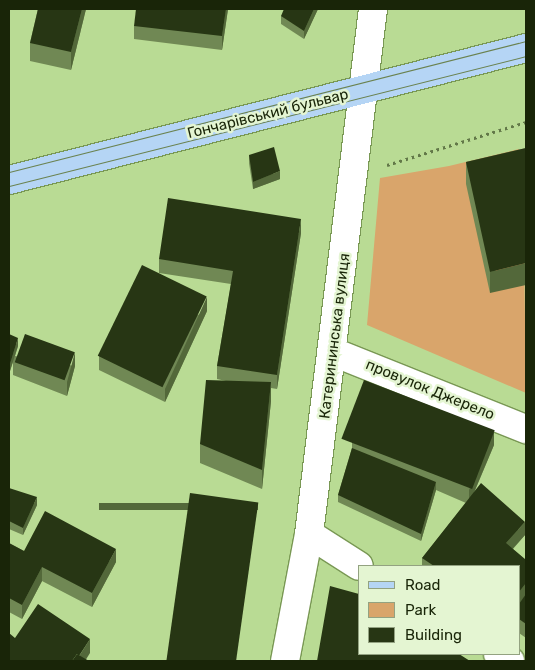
<!DOCTYPE html>
<meta charset="utf-8">
<style>
body{margin:0}
#map{position:relative;width:535px;height:670px;overflow:hidden;background:#b9db94;font-family:Rubik,sans-serif}
div>[style]{position:absolute}
.green>*{inset:0;background:#d9a56b}
.path>*{height:3px;margin-top:-1.5px;transform-origin:0;background:repeating-linear-gradient(90deg,#627848 0 2.5px,transparent 0 6.5px)}
.roads{filter:drop-shadow(1px 0 #799854) drop-shadow(-1px 0 #799854) drop-shadow(0 1px #799854) drop-shadow(0 -1px #799854)}
.minor>*{height:28px;margin:-14px;padding:0 14px;transform-origin:14px;border-radius:14px;background:#fff}
.major>*{height:28px;margin:-14px;padding:0 14px;transform-origin:14px;border-radius:14px;background:#b5d5f5}
.tram>*{height:1px;margin:-0.5px;padding:0 0.5px;transform-origin:0.5px;border-radius:0.5px;background:#6a824f}
.wall>*{inset:0;background:#708854}
.shaded-wall>*{inset:0;background:#53683a;transform-origin:0 0}
.building>*{inset:0;background:#273614;transform-origin:0 0}
span{translate:-50% -50%;white-space:nowrap;text-align:center;line-height:1.15;-webkit-text-stroke:5px #e4f5d2;paint-order:stroke}
.street-label{font-size:15px;color:#192508}
.frame{position:absolute;inset:0;border:10px solid #192508;pointer-events:none}
.legend{position:absolute;left:358px;top:565px;width:162px;height:90px;box-sizing:border-box;background:#e4f5d2;border:1px solid #93a281;margin:0;padding:6px 9px;list-style:none;font-size:15px;color:#192508}
.legend li{display:flex;align-items:center;gap:10px;height:25px}
.legend b{width:25px;border:1px solid #93a281}
</style>
<div id="map">
<div class="green">
<div style="clip-path:polygon(519px 149px,523px 169px,526px 393px,367px 325px,380px 178px,449px 166px)"></div>
</div>
<div class="path">
<div style="left:387px;top:165px;width:145px;rotate:-17.2deg"></div>
</div>
<div class="roads">
<div class="minor">
<div style="left:333px;top:352px;width:208px;rotate:21.8deg"></div>
<div style="left:309px;top:534px;width:59px;rotate:32.6deg"></div>
<div style="left:498px;top:654px;width:14px;rotate:30deg"></div>
<div style="left:285px;top:661px;width:129px;rotate:-79.3deg"></div>
<div style="left:309px;top:534px;width:529px;rotate:-83.05deg"></div>
</div>
<div class="major">
<div style="left:9px;top:180px;width:534px;rotate:-14.32deg"></div>
</div>
</div>
<div class="tram">
<div style="left:9px;top:172px;width:533px;rotate:-14.22deg"></div>
<div style="left:9px;top:186px;width:533px;rotate:-14.11deg"></div>
</div>
<div class="wall">
<div style="clip-path:polygon(38px 9px,86px 9px,71px 70px,30px 61px,30px 43px)"></div>
<div style="clip-path:polygon(228px 9px,222px 50px,134px 39px,134px 26px)"></div>
<div style="clip-path:polygon(318px 9px,304px 39px,281px 24px,281px 16px)"></div>
<div style="clip-path:polygon(526px 148px,490px 293px,466px 184px,466px 162px)"></div>
<div style="clip-path:polygon(249px 155px,280px 179px,253px 189px,249px 163px)"></div>
<div style="clip-path:polygon(301px 233px,277px 389px,271px 388px,271px 401px,262px 489px,200px 463px,200px 444px,226px 381px,217px 379px,217px 366px,231px 284px,159px 273px,159px 259px)"></div>
<div style="clip-path:polygon(207px 311px,165px 402px,99px 370px,99px 356px)"></div>
<div style="clip-path:polygon(9px 334px,18px 346px,15px 356px,75px 366px,67px 396px,13px 375px,13px 362px,9px 374px)"></div>
<div style="clip-path:polygon(352px 442px,494px 445px,474px 493px,525px 535px,513px 549px,526px 560px,526px 638px,519px 633px,519px 566px,422px 566px,422px 558px,466px 503px,436px 490px,421px 541px,338px 502px,338px 495px,352px 448px)"></div>
<div style="clip-path:polygon(9px 488px,37px 505px,23px 535px,9px 529px)"></div>
<div style="clip-path:polygon(9px 543px,24px 551px,116px 562px,92px 607px,42px 581px,22px 619px,9px 612px)"></div>
</div>
<div class="shaded-wall">
<div style="clip-path:polygon(82px 9px,86px 9px,71px 70px,71px 52px)"></div>
<div style="clip-path:polygon(226px 9px,228px 9px,222px 50px,222px 36px)"></div>
<div style="clip-path:polygon(314px 9px,318px 9px,304px 39px,304px 31px)"></div>
<div style="clip-path:polygon(280px 171px,280px 179px,253px 189px,253px 182px)"></div>
<div style="clip-path:polygon(301px 219px,301px 233px,277px 389px,277px 375px)"></div>
<div style="clip-path:polygon(526px 263px,526px 285px,490px 293px,490px 272px)"></div>
<div style="clip-path:polygon(207px 297px,207px 311px,165px 402px,165px 389px)"></div>
<div style="clip-path:polygon(18px 338px,18px 346px,9px 374px,9px 367px)"></div>
<div style="clip-path:polygon(75px 352px,75px 366px,67px 396px,67px 382px)"></div>
<div style="clip-path:polygon(271px 382px,271px 401px,262px 489px,262px 470px)"></div>
<div style="clip-path:polygon(494px 431px,494px 445px,469px 504px,469px 490px)"></div>
<div style="clip-path:polygon(436px 482px,436px 490px,421px 541px,421px 534px)"></div>
<div style="clip-path:polygon(37px 497px,37px 505px,23px 535px,23px 528px)"></div>
<div style="left:258px;top:503px;width:7px;height:159px;rotate:90deg"></div>
<div style="clip-path:polygon(525px 522px,525px 535px,506px 556px,506px 543px)"></div>
<div style="clip-path:polygon(116px 549px,116px 562px,92px 607px,92px 593px)"></div>
<div style="clip-path:polygon(42px 567px,42px 581px,22px 619px,22px 605px)"></div>
<div style="clip-path:polygon(526px 583px,526px 597px,519px 606px,519px 592px)"></div>
<div style="clip-path:polygon(90px 639px,90px 653px,85px 661px,76px 661px)"></div>
</div>
<div class="building">
<div style="clip-path:polygon(38px 9px,82px 9px,71px 52px,30px 43px)"></div>
<div style="clip-path:polygon(136px 9px,226px 9px,222px 36px,134px 26px)"></div>
<div style="clip-path:polygon(284px 9px,314px 9px,304px 31px,281px 16px)"></div>
<div style="clip-path:polygon(274px 147px,280px 171px,253px 182px,249px 155px)"></div>
<div style="clip-path:polygon(526px 148px,526px 263px,490px 272px,466px 162px)"></div>
<div style="clip-path:polygon(168px 198px,301px 219px,277px 375px,217px 366px,233px 271px,159px 259px)"></div>
<div style="left:142px;top:265px;width:72px;height:101px;rotate:26deg"></div>
<div style="clip-path:polygon(9px 334px,18px 338px,9px 367px)"></div>
<div style="left:25px;top:334px;width:53px;height:30px;rotate:20deg"></div>
<div style="clip-path:polygon(206px 380px,271px 382px,262px 470px,200px 444px)"></div>
<div style="left:364px;top:380px;width:140px;height:63px;rotate:21deg"></div>
<div style="clip-path:polygon(352px 448px,436px 482px,421px 534px,338px 495px)"></div>
<div style="clip-path:polygon(481px 483px,525px 522px,506px 543px,526px 560px,526px 583px,519px 592px,519px 566px,434px 566px,422px 558px)"></div>
<div style="clip-path:polygon(9px 488px,37px 497px,23px 528px,9px 521px)"></div>
<div style="left:190px;top:493px;width:69px;height:170px;rotate:8deg"></div>
<div style="clip-path:polygon(45px 511px,116px 549px,92px 593px,42px 567px,22px 605px,9px 598px,9px 543px,24px 551px)"></div>
<div style="clip-path:polygon(330px 586px,359px 594px,359px 654px,459px 654px,470px 661px,317px 661px)"></div>
<div style="clip-path:polygon(526px 594px,526px 624px,519px 619px,519px 604px)"></div>
<div style="clip-path:polygon(38px 604px,90px 639px,79px 656px,77px 654px,72px 661px,9px 661px,9px 633px,15px 638px)"></div>
<div style="clip-path:polygon(77px 654px,89px 661px,72px 661px)"></div>
</div>
<div class="street-label">
<span style="left:268px;top:114px;rotate:-14deg">Гончарівський бульвар</span>
<span style="left:335px;top:336px;rotate:-83deg">Катерининська вулиця</span>
<span style="left:430px;top:390px;rotate:22deg">провулок Джерело</span>
</div>
<div class="frame"></div>
<ul class="legend">
<li><b style="height:6px;background:#b5d5f5"></b>Road</li>
<li><b style="height:14px;background:#d9a56b"></b>Park</li>
<li><b style="height:14px;background:#273614"></b>Building</li>
</ul>
</div>
